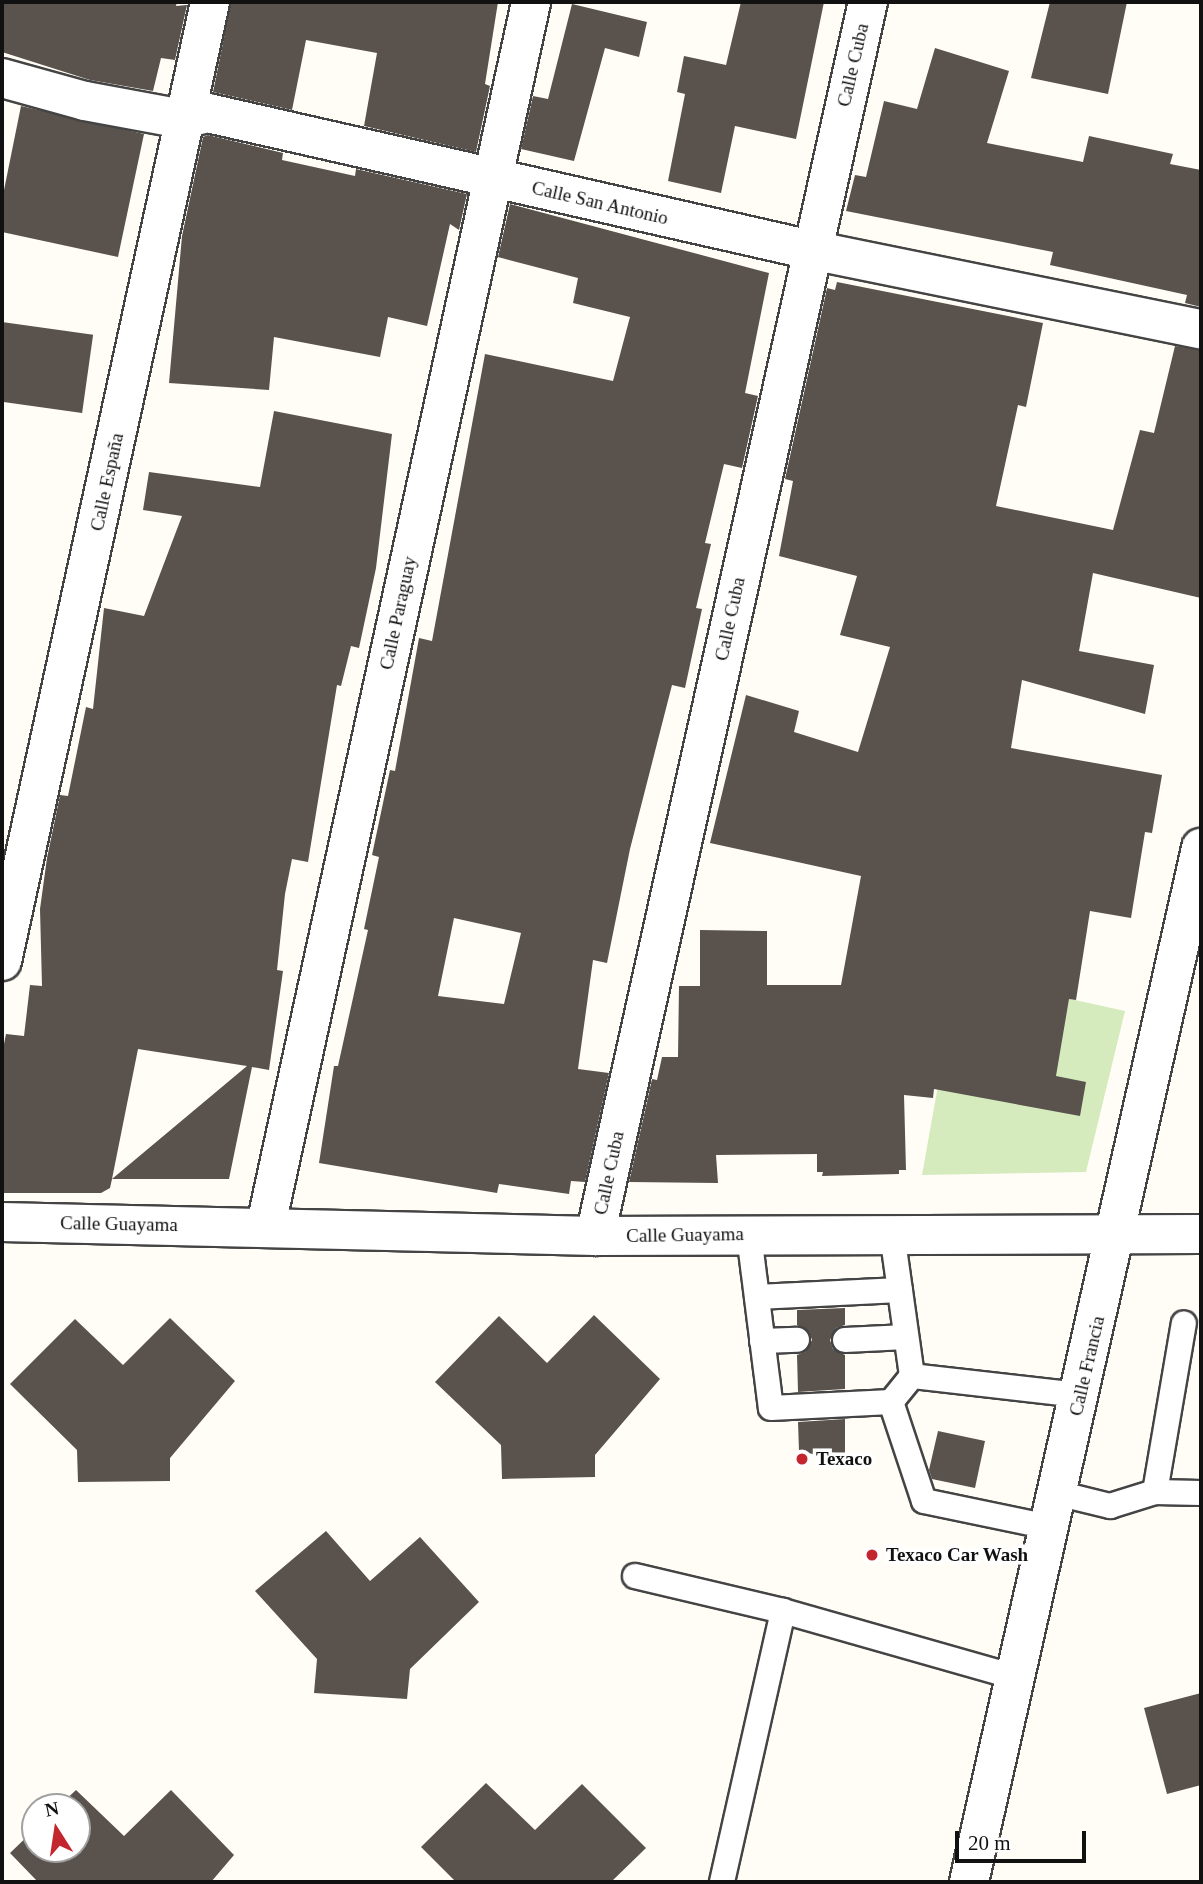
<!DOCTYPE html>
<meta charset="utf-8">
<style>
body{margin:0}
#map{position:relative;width:1203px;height:1884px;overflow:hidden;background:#fffdf5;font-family:"Times New Roman",serif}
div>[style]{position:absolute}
.green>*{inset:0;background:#d5ebbd}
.building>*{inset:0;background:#5a524d;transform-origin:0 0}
.roads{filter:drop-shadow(2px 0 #444) drop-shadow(-2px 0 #444) drop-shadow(0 2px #444) drop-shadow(0 -2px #444)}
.service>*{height:24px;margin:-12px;padding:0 12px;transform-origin:12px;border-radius:12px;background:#fff}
.minor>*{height:38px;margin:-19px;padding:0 19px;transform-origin:19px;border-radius:19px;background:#fff}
.dots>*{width:19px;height:19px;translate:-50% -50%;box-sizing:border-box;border:4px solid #fff;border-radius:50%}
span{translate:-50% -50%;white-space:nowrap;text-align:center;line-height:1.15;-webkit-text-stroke:7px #fff;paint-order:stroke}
.street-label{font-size:19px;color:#111}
.poi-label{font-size:19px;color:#111;font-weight:700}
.left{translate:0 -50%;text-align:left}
.frame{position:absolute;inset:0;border:4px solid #111;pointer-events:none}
.north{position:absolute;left:21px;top:1793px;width:70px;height:70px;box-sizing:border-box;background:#fff;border:2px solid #a0a0a0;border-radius:50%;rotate:348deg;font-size:19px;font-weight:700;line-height:28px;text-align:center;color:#111}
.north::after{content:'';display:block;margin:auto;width:24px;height:32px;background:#c4262e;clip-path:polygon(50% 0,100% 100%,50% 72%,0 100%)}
.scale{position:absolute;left:955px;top:1831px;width:131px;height:32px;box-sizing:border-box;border:4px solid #111;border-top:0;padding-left:9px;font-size:21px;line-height:24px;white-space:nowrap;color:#111;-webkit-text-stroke:5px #fff;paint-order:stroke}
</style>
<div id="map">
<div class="green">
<div style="clip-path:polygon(1007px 985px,1125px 1011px,1086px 1172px,922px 1175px,949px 1024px)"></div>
</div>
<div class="building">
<div style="clip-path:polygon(2px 2px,177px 2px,176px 6px,187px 5px,175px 60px,161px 58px,153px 91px,90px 80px,2px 52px)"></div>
<div style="clip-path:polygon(251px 2px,498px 2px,485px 84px,490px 86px,476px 152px,364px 126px,377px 53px,306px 40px,292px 110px,213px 92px,231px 3px)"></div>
<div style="clip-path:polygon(741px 2px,824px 2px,796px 139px,735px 126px,721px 193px,668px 181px,685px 94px,677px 92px,684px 56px,726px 65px)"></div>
<div style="clip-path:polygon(1050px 2px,1127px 2px,1108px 94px,1031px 78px)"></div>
<div style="clip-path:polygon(572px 4px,647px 22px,639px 57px,605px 48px,574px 161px,521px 149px,533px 96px,548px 99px)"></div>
<div style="clip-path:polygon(935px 48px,1009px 71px,987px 143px,1083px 162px,1089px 136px,1173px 154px,1170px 164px,1201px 170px,1201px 307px,1185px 303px,1187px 295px,1050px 265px,1053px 252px,846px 211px,855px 175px,866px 177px,884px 101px,917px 109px)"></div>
<div style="clip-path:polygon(21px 106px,144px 134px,118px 257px,2px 232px,2px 200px)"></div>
<div style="clip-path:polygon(208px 135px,283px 153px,282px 160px,355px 176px,356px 169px,467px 194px,459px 230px,450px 224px,427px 326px,388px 317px,380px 357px,274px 337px,269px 390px,169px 383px,182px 236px,203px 137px)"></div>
<div style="clip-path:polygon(evenodd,510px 204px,769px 273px,745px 393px,758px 396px,742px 468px,724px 464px,705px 543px,711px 544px,696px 608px,702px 609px,685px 688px,672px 685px,630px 849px,607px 963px,593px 960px,578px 1069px,609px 1073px,585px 1182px,571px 1181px,569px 1194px,499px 1184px,497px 1193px,319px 1163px,334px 1066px,338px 1066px,368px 930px,364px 929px,379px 857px,372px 855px,390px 770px,395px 771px,419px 638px,432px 641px,485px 354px,613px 381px,630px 317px,573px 303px,578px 278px,498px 257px,510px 204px,454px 918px,521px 933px,504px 1004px,438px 996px,454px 918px)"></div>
<div style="clip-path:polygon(837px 282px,1043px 323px,1026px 407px,1018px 405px,996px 506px,1113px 530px,1140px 430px,1154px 433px,1175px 346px,1201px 350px,1201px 598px,1093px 573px,1079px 651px,1154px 665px,1145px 714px,1022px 680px,1011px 748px,1162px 775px,1152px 833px,1145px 832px,1131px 918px,1090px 911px,1076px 1000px,1069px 999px,1056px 1076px,1086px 1082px,1080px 1116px,934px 1089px,933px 1098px,904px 1095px,906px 1170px,899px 1170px,899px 1174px,822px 1176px,823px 1172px,817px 1172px,817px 1154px,716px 1155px,718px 1183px,629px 1182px,652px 1079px,657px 1080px,662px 1057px,678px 1057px,679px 986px,700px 986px,700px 930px,767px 931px,767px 985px,841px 985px,861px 876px,710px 843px,746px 695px,799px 711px,794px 732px,858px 752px,890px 647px,840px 635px,857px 576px,779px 556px,793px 481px,785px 479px,827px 288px,835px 290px)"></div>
<div style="left:2px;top:322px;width:92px;height:79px;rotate:8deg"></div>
<div style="clip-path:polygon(evenodd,274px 411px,392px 434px,376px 568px,359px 648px,351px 646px,341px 686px,337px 685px,308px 862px,292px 859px,285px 894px,277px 970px,283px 971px,269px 1070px,252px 1067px,229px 1179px,112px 1179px,110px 1188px,101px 1193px,3px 1193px,2px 1054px,6px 1034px,24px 1036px,30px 985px,42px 986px,40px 909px,47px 858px,60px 795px,68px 796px,86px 707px,93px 709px,104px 608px,144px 616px,182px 516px,143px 510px,149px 472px,260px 487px,274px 411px,138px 1049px,247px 1066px,112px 1179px,138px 1049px)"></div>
<div style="clip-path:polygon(845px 1308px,845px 1325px,836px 1328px,830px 1340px,833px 1349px,845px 1355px,845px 1389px,798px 1392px,797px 1355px,805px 1352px,812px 1340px,809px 1332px,797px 1325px,797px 1310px)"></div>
<div style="clip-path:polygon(594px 1315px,660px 1379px,595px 1455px,595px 1477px,502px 1479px,501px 1445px,435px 1382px,499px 1316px,547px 1363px)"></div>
<div style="clip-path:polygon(170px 1318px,235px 1381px,170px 1458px,170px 1481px,78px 1482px,77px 1450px,10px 1384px,75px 1319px,123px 1365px)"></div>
<div style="clip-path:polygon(845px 1419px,845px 1461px,799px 1451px,798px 1422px)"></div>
<div style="clip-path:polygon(938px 1431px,985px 1441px,975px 1488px,932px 1479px,929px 1470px)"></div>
<div style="clip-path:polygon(326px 1531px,370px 1581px,420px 1537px,479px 1602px,410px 1669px,407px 1699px,314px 1693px,317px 1659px,255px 1591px)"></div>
<div style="clip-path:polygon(1201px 1693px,1201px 1785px,1167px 1794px,1144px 1708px)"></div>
<div style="clip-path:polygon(486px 1783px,535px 1830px,582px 1784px,646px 1848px,611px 1882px,456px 1882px,421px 1847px)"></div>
<div style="clip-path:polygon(76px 1790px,124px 1836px,171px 1790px,234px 1855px,211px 1882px,38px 1882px,10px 1853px,35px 1829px,35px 1849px,77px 1849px,77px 1807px,58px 1807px)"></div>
</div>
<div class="roads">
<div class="service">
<div style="left:749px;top:1235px;width:174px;rotate:82.8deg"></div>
<div style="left:771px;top:1408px;width:120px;rotate:-2.9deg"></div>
<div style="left:891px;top:1402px;width:33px;rotate:-51deg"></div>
<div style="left:912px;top:1376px;width:144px;rotate:-98deg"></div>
<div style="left:757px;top:1297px;width:143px;rotate:-2.8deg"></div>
<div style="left:845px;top:1340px;width:61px;rotate:-2.8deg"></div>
<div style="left:762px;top:1341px;width:35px;rotate:-2deg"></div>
<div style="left:912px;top:1376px;width:169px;rotate:6.5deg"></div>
<div style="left:891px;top:1402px;width:104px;rotate:71.6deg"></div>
<div style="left:924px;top:1501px;width:129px;rotate:11.7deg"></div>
<div style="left:1155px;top:1492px;width:46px;rotate:1.2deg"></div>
<div style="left:1057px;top:1493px;width:55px;rotate:13.8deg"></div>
<div style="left:1110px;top:1506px;width:47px;rotate:-17.3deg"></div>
<div style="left:1155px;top:1492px;width:171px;rotate:-80.3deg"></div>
<div style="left:635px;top:1576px;width:152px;rotate:13.3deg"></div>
<div style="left:722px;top:1882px;width:278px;rotate:-77.3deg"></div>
<div style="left:783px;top:1611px;width:241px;rotate:15.9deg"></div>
</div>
<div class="minor">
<div style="left:2px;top:78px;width:86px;rotate:15.5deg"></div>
<div style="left:85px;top:101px;width:99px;rotate:10.5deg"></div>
<div style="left:182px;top:119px;width:27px;rotate:-13deg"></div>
<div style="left:208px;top:113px;width:618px;rotate:12.8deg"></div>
<div style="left:811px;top:250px;width:398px;rotate:11.5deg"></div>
<div style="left:2px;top:961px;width:981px;rotate:-77.76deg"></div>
<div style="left:2px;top:1222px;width:593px;rotate:1.35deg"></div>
<div style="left:595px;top:1236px;width:606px;rotate:-0.19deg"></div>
<div style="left:266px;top:1225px;width:1251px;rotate:-77.77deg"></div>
<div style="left:595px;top:1236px;width:1264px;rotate:-77.53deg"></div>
<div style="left:969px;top:1882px;width:1060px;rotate:-77.35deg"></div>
</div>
</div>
<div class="dots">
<div style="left:802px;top:1459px;background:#c4262e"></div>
<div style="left:872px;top:1555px;background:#c4262e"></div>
</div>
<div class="street-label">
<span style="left:853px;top:65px;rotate:-77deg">Calle Cuba</span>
<span style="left:600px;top:203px;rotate:13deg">Calle San Antonio</span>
<span style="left:107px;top:482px;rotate:-78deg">Calle España</span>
<span style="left:398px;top:613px;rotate:-78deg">Calle Paraguay</span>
<span style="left:730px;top:619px;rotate:-78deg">Calle Cuba</span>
<span style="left:609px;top:1173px;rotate:-78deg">Calle Cuba</span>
<span style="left:119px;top:1224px;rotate:1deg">Calle Guayama</span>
<span style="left:685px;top:1235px;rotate:-1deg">Calle Guayama</span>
<span style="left:1087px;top:1366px;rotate:-77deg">Calle Francia</span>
</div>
<div class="poi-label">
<span class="left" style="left:816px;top:1459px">Texaco</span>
<span class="left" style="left:886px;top:1555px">Texaco Car Wash</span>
</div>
<div class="frame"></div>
<div class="north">N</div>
<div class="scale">20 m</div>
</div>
